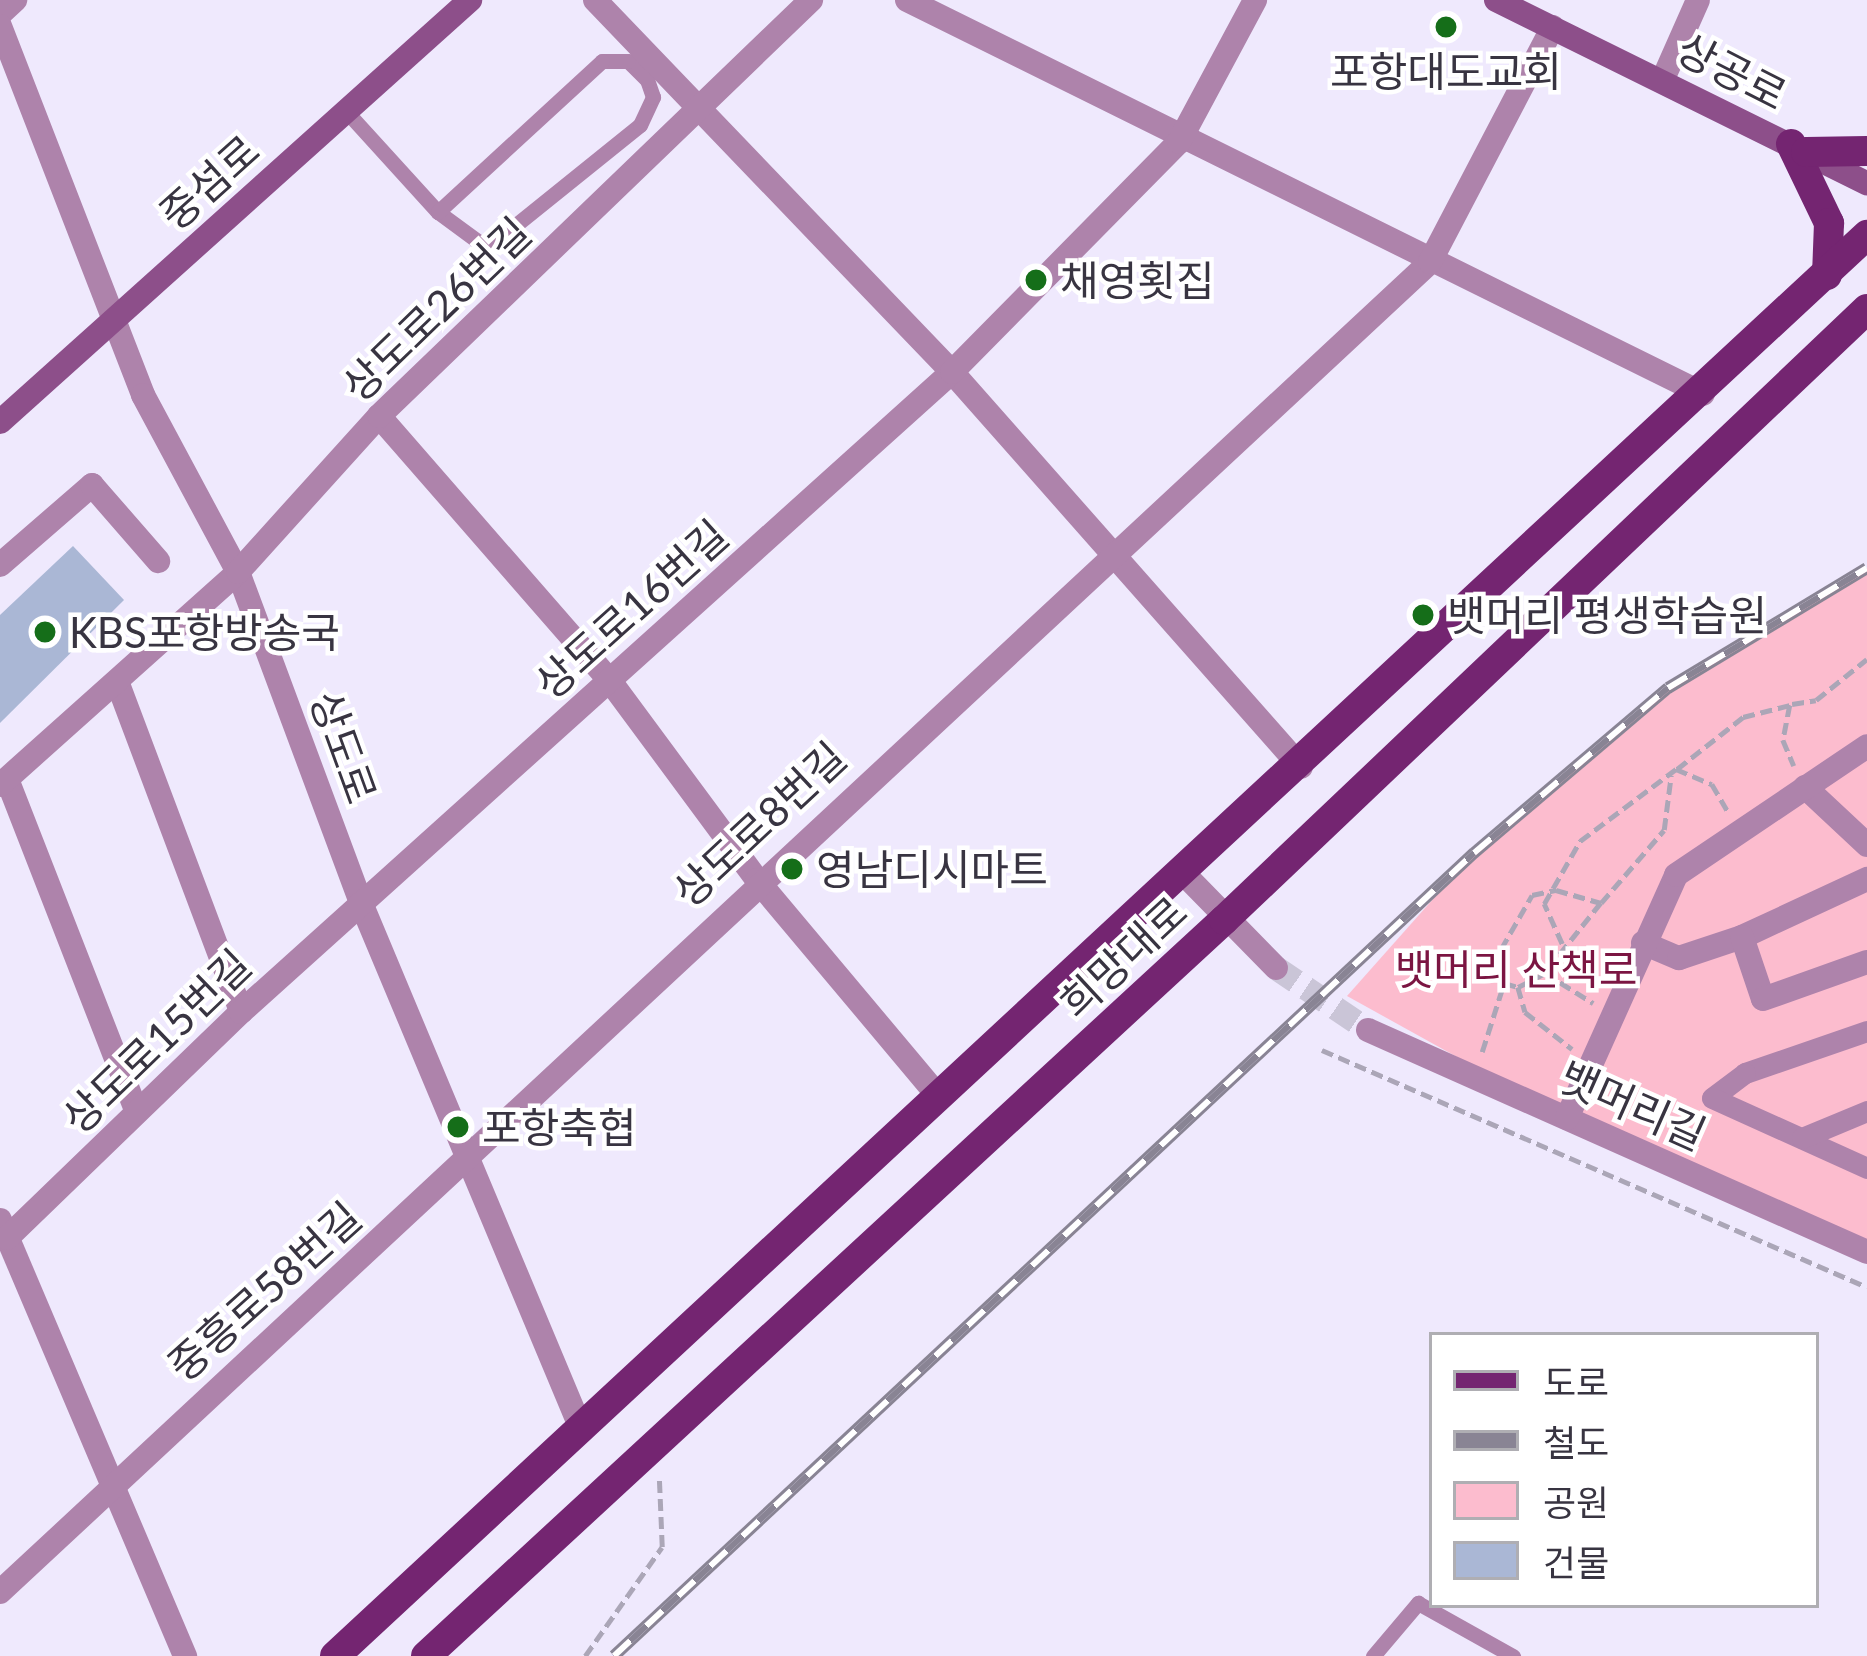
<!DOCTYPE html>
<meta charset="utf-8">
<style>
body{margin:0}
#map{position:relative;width:1867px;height:1656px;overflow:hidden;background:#efe9fd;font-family:Lato,"Noto Sans KR",sans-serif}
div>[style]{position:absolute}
.green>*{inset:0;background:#fcbcce}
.building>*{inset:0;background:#aab7d5}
.minor-tunnel>*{height:24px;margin-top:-12px;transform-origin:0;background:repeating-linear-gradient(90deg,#cac5d7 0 24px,transparent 0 36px)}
.path>*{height:4.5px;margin-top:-2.25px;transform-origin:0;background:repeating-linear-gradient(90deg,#aba6b7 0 12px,transparent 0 18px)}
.service>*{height:15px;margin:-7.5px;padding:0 7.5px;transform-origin:7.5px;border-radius:7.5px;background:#ae83ab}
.pedestrian>*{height:21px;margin:-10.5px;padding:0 10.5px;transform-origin:10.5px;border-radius:10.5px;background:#ae83ab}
.minor>*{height:24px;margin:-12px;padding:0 12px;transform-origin:12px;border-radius:12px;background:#ae83ab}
.secondary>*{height:24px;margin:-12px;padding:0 12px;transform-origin:12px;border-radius:12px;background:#8d4f8a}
.primary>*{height:30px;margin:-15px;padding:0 15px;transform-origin:15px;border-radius:15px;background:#742571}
.rail>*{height:12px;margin-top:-6px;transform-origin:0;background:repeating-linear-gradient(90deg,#fff 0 22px,#898494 0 44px);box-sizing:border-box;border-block:3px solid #898494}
.dots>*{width:33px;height:33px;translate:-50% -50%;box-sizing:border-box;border:6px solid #fff;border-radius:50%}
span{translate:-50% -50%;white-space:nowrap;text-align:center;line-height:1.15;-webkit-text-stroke:9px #fff;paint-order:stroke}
.poi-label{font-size:42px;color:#383441}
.left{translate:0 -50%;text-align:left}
.street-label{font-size:42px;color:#383441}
.park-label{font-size:42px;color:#7b1542}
.legend{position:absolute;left:1429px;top:1332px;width:390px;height:276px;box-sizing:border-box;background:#fff;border:3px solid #afaeb3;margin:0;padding:15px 21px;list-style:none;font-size:36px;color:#383441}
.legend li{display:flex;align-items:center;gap:24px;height:60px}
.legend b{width:60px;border:3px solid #afaeb3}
</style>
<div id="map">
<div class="green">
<div style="clip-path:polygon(1867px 568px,1867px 1252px,1567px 1118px,1347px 996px,1474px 853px,1668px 688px)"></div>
</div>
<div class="building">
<div style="clip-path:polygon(73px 546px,124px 600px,0 723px,0 615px)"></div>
</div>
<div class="minor-tunnel">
<div style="left:1276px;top:968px;width:111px;rotate:34deg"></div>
</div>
<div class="path">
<div style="left:1792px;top:704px;width:24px;rotate:-9deg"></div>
<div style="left:1816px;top:700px;width:65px;rotate:-38.8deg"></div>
<div style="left:1677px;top:769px;width:84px;rotate:-38.2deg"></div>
<div style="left:1743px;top:717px;width:49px;rotate:-14.3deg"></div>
<div style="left:1790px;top:705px;width:36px;rotate:101deg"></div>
<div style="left:1783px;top:740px;width:28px;rotate:67deg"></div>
<div style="left:1601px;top:903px;width:96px;rotate:-49.2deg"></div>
<div style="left:1664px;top:830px;width:55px;rotate:-82.7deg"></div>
<div style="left:1562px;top:944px;width:44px;rotate:-114.2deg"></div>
<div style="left:1544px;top:904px;width:73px;rotate:-60.3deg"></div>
<div style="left:1580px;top:841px;width:120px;rotate:-36.9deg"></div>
<div style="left:1676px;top:769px;width:39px;rotate:23deg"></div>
<div style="left:1712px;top:784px;width:34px;rotate:60deg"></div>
<div style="left:1504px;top:983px;width:34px;rotate:-95deg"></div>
<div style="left:1501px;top:949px;width:62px;rotate:-60.1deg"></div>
<div style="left:1532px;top:895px;width:25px;rotate:-12deg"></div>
<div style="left:1556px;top:890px;width:47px;rotate:16.1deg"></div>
<div style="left:1601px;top:903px;width:90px;rotate:128.7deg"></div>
<div style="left:1518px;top:987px;width:30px;rotate:-27deg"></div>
<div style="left:1545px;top:973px;width:57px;rotate:32deg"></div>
<div style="left:1322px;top:1050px;width:594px;rotate:23.5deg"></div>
<div style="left:1482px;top:1052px;width:72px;rotate:-72.3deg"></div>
<div style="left:1504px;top:983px;width:15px;rotate:16deg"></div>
<div style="left:1518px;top:987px;width:26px;rotate:74deg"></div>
<div style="left:1525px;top:1012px;width:60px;rotate:38.2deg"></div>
<div style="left:585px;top:1656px;width:133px;rotate:-54.8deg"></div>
<div style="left:662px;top:1547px;width:71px;rotate:-92.4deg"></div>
</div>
<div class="service">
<div style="left:346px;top:111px;width:137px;rotate:47.7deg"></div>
<div style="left:438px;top:212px;width:61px;rotate:36.3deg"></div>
<div style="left:487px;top:248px;width:196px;rotate:-38.8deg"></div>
<div style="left:640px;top:125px;width:31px;rotate:-65deg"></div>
<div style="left:653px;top:97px;width:18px;rotate:-109deg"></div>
<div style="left:647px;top:80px;width:27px;rotate:-135deg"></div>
<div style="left:628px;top:61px;width:26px;rotate:180deg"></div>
<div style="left:602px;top:61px;width:223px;rotate:137.4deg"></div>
<div style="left:1373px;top:1656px;width:70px;rotate:-49.7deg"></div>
<div style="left:1418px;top:1603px;width:109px;rotate:29.2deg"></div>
</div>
<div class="pedestrian">
<div style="left:1867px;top:1031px;width:129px;rotate:161deg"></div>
<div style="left:1745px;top:1073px;width:41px;rotate:142.9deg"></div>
<div style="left:1712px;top:1098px;width:170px;rotate:24.3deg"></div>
<div style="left:1802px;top:1138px;width:70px;rotate:-22.6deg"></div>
</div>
<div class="minor">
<div style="left:595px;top:0;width:516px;rotate:46.18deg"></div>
<div style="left:952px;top:372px;width:527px;rotate:48.54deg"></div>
<div style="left:907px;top:0;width:888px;rotate:26.33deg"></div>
<div style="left:0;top:14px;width:21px;rotate:-43deg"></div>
<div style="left:0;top:26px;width:396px;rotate:68.8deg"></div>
<div style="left:143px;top:395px;width:201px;rotate:61.8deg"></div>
<div style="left:238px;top:572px;width:353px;rotate:69.6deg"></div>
<div style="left:361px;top:903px;width:572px;rotate:67.29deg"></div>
<div style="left:1663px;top:79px;width:86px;rotate:-66.1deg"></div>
<div style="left:379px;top:416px;width:352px;rotate:48.9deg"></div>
<div style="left:610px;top:681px;width:247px;rotate:53.5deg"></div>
<div style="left:757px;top:880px;width:278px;rotate:50deg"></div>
<div style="left:0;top:565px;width:122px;rotate:-41deg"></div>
<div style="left:92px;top:485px;width:101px;rotate:49deg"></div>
<div style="left:118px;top:684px;width:350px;rotate:69.4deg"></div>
<div style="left:7px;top:779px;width:357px;rotate:68.7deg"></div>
<div style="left:0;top:785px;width:319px;rotate:-41.8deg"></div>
<div style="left:238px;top:572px;width:210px;rotate:-47.9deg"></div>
<div style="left:379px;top:416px;width:600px;rotate:-43.92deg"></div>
<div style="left:1805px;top:787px;width:85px;rotate:43.1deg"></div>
<div style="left:1185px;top:875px;width:130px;rotate:45.6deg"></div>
<div style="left:1742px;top:937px;width:138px;rotate:-24.9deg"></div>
<div style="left:1643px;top:943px;width:39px;rotate:23deg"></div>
<div style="left:1679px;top:958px;width:66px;rotate:-18.4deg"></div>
<div style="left:1742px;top:937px;width:65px;rotate:71.3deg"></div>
<div style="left:1763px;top:999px;width:110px;rotate:-19.6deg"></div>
<div style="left:1368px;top:1030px;width:546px;rotate:23.98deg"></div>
<div style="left:1567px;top:1118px;width:266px;rotate:-65.8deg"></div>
<div style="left:1676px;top:875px;width:230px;rotate:-34deg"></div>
<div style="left:0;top:1220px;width:474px;rotate:67deg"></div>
<div style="left:7px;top:1238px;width:325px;rotate:-44deg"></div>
<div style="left:241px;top:1012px;width:957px;rotate:-41.99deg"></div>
<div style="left:952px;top:372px;width:323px;rotate:-45.4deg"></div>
<div style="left:1179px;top:142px;width:161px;rotate:-61.8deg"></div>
<div style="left:0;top:1592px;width:1953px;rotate:-42.92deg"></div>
<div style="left:1430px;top:262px;width:265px;rotate:-62.4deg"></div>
</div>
<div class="secondary">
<div style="left:1496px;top:0;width:414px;rotate:26.3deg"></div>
<div style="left:0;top:422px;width:632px;rotate:-41.92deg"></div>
</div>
<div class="primary">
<div style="left:1791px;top:144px;width:88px;rotate:64.3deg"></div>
<div style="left:1829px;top:223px;width:52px;rotate:92.2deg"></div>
<div style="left:1806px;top:152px;width:61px;rotate:-0.9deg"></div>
<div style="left:335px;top:1656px;width:2090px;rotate:-42.85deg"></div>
<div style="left:426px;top:1656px;width:1086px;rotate:-42.69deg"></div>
<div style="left:1224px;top:920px;width:887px;rotate:-43.54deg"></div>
</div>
<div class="rail">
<div style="left:614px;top:1656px;width:1177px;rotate:-43.04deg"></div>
<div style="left:1474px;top:853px;width:255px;rotate:-40.4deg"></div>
<div style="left:1668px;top:688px;width:232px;rotate:-31.1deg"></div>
</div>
<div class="dots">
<div style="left:1446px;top:27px;background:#156e19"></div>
<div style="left:1036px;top:280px;background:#156e19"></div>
<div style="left:1423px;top:615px;background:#156e19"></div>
<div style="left:45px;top:632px;background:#156e19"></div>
<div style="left:792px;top:869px;background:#156e19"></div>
<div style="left:458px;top:1127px;background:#156e19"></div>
</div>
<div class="poi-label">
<span style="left:1446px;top:71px">포항대도교회</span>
<span class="left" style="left:1060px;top:280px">채영횟집</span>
<span class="left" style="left:1447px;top:615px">뱃머리 평생학습원</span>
<span class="left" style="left:69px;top:632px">KBS포항방송국</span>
<span class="left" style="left:816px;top:869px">영남디시마트</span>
<span class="left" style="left:482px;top:1127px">포항축협</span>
</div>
<div class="street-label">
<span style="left:1732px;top:71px;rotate:27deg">상공로</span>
<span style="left:209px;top:182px;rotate:-42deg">중섬로</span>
<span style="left:436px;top:309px;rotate:-44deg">상도로26번길</span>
<span style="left:631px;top:609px;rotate:-42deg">상도로16번길</span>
<span style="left:344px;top:747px;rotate:70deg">상도로</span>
<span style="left:759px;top:824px;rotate:-43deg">상도로8번길</span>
<span style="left:1123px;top:957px;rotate:-43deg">희망대로</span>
<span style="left:156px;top:1041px;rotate:-44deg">상도로15번길</span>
<span style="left:1633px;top:1105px;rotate:24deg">뱃머리길</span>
<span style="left:264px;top:1291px;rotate:-42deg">중흥로58번길</span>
</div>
<div class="park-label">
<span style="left:1516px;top:969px">뱃머리 산책로</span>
</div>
<ul class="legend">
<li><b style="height:15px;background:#742571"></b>도로</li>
<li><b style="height:15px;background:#898494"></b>철도</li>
<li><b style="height:33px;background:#fcbcce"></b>공원</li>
<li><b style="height:33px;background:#aab7d5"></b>건물</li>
</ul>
</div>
